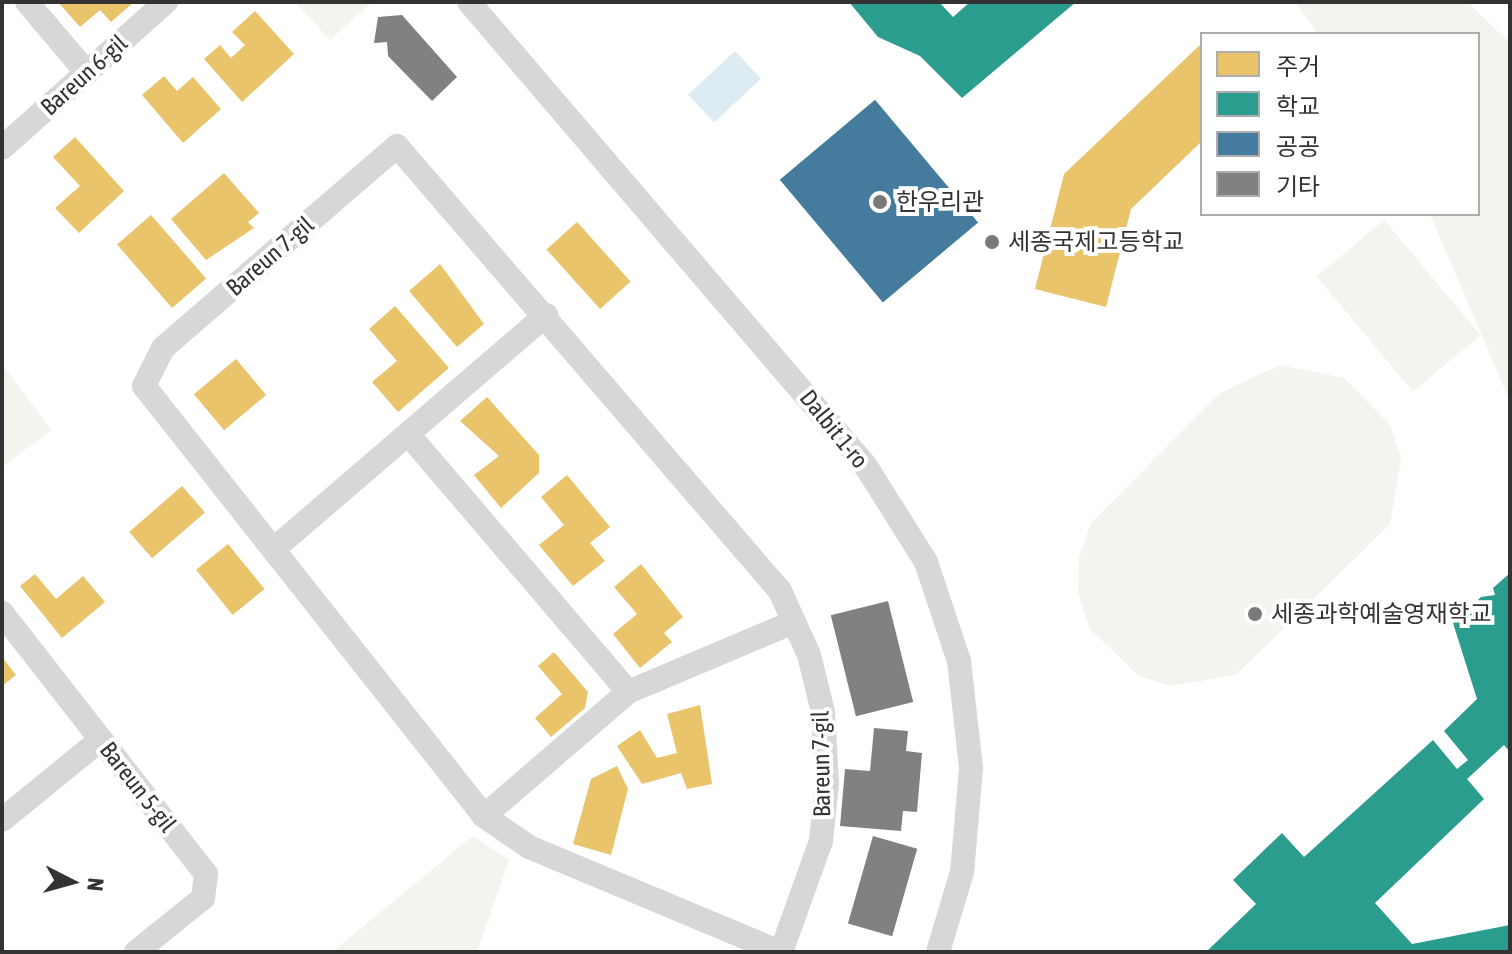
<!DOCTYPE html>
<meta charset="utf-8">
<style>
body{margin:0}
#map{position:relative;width:1512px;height:954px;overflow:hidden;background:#fff;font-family:"Asap Condensed","Noto Sans KR",sans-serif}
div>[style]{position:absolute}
.green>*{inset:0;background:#f1f5ed;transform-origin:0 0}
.water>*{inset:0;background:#ddebf3;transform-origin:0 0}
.homes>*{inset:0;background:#e9c46a;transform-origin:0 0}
.schools>*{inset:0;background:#2a9d8f;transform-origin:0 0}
.public>*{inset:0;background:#457b9d;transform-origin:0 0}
.building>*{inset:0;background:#818181;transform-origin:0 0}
.minor>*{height:24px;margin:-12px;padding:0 12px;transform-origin:12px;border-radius:12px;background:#d7d7d7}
.dots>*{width:22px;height:22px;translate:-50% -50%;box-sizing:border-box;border:4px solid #fff;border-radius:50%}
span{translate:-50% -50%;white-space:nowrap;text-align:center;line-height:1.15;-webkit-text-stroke:8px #fff;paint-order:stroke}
.street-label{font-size:24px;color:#333}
.poi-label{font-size:24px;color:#333}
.left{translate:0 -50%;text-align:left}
.frame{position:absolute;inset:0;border:4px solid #333;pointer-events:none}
.legend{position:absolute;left:1200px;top:32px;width:280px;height:184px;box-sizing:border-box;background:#fff;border:2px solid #adadad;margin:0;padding:10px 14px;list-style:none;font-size:24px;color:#333}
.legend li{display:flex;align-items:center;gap:16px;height:40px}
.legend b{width:40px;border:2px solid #adadad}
.north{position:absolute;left:32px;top:842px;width:80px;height:80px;-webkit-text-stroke:6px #fff;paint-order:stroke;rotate:96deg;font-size:22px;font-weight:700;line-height:32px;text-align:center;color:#333}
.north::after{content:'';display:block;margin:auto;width:28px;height:36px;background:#333;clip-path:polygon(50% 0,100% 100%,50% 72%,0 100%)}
</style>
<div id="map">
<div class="green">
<div style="clip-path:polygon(295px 2px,372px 2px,330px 40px)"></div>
<div style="clip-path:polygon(1295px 2px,1467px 2px,1510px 43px,1510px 402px,1430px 214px,1478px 214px,1478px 34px,1318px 34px)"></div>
<div style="left:1384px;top:220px;width:150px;height:88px;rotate:50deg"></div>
<div style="clip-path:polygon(2px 364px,51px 430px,2px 467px)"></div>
<div style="clip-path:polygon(1280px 365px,1344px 378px,1390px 425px,1401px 458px,1390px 524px,1236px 675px,1171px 686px,1139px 676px,1089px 628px,1078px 593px,1079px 557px,1091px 523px,1220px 393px)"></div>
<div style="clip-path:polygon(473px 836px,509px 860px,477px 952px,332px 952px)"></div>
</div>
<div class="water">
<div style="left:735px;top:51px;width:38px;height:64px;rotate:47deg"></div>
</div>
<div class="homes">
<div style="clip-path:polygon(58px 2px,134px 2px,111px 22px,100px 10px,80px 27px)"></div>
<div style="clip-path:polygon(255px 11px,294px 54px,242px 102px,204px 59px,220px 45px,231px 58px,245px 45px,232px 32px)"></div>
<div style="clip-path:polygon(1202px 43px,1202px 141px,1131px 209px,1106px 307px,1035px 289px,1064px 174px)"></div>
<div style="clip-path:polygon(164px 76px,177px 91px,193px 77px,221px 109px,183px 143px,142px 95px)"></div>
<div style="clip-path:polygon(75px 137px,124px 191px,79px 233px,55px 208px,80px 186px,53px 157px)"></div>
<div style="clip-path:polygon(224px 173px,259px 213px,248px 222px,254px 228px,206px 260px,171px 219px)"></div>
<div style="left:151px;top:215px;width:84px;height:45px;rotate:49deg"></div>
<div style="left:577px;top:222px;width:80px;height:41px;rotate:48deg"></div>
<div style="clip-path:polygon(440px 264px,484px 324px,457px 347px,409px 291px)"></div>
<div style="clip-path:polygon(395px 306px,449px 368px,398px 412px,372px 382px,397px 361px,369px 329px)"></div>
<div style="left:236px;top:359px;width:47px;height:55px;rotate:50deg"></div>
<div style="clip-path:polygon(487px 397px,539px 455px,539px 473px,501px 508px,474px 475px,499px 456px,460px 421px)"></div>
<div style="clip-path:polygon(567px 475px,610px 527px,590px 543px,605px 561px,573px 586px,539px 545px,564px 525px,541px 497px)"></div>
<div style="left:182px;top:486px;width:35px;height:70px;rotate:49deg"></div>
<div style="left:228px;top:544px;width:58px;height:41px;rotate:51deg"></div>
<div style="clip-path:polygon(641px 564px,683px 617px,664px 633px,672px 642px,640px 668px,613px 634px,637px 614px,614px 587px)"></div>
<div style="clip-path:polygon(35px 574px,56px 599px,83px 576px,105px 602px,62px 638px,20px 586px)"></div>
<div style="clip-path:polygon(554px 652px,588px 692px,585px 708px,551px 737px,535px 718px,562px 694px,538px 666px)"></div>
<div style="clip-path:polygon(2px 657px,16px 675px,2px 686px)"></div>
<div style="clip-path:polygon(700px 705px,712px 784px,687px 789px,681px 773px,642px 784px,617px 746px,640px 730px,657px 758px,677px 753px,667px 714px)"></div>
<div style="clip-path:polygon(617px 766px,628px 789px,611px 855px,573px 844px,591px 779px)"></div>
</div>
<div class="schools">
<div style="clip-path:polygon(849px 2px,939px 2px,953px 17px,970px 2px,1076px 2px,962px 98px,920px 56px,878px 37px)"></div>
<div style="left:875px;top:100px;width:160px;height:124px;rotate:50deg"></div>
<div style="clip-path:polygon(1510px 573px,1510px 752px,1504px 745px,1467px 779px,1484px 799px,1375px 903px,1412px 944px,1510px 925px,1510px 952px,1206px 952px,1256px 904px,1233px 880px,1282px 833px,1304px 857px,1433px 740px,1457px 769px,1468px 760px,1444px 731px,1477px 699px,1453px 623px,1481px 597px,1495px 595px,1493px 588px)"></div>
</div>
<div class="public">
<div style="left:875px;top:100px;width:160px;height:124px;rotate:50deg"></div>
</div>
<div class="building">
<div style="clip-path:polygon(402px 15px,457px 77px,432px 101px,388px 56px,387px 42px,374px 43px,378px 17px)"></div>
<div style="left:888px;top:601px;width:104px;height:59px;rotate:76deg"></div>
<div style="clip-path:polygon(874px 728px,908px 731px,906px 751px,922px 753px,917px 812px,903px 811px,901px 831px,840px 826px,845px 769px,870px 771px)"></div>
<div style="left:873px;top:836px;width:46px;height:91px;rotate:16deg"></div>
</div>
<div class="minor">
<div style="left:27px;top:2px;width:93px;rotate:49.8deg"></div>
<div style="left:469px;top:2px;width:609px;rotate:49.46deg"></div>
<div style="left:865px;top:465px;width:115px;rotate:57.8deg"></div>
<div style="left:926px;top:562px;width:104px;rotate:71.6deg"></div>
<div style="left:959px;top:661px;width:108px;rotate:83.6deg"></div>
<div style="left:971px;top:768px;width:104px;rotate:94.9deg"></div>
<div style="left:962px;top:872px;width:84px;rotate:106.7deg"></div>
<div style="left:2px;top:148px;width:220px;rotate:-41.7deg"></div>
<div style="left:408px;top:434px;width:339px;rotate:49.5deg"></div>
<div style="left:274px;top:549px;width:359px;rotate:-40.7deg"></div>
<div style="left:2px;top:613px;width:331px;rotate:52deg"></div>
<div style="left:206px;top:874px;width:24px;rotate:97deg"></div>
<div style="left:203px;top:898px;width:86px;rotate:141.1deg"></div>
<div style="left:484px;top:816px;width:190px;rotate:-40.7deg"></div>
<div style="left:628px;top:692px;width:180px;rotate:-22.9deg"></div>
<div style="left:2px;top:820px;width:127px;rotate:-39.2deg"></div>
<div style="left:780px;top:952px;width:272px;rotate:-157.3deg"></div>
<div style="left:529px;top:847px;width:55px;rotate:-145.4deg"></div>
<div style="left:484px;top:816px;width:548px;rotate:-128.33deg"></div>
<div style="left:144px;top:386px;width:42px;rotate:-63.4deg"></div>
<div style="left:163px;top:348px;width:309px;rotate:-40.8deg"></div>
<div style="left:397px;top:146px;width:587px;rotate:49.28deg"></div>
<div style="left:780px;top:591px;width:70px;rotate:65.6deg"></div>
<div style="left:809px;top:655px;width:59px;rotate:76.2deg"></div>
<div style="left:823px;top:712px;width:71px;rotate:86.8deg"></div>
<div style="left:827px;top:783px;width:58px;rotate:95.9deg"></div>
<div style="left:821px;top:841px;width:118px;rotate:109.8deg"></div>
</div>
<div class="dots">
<div style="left:880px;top:202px;background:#7a7a7a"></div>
<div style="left:992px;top:242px;background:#7a7a7a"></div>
<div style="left:1255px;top:614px;background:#7a7a7a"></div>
</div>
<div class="street-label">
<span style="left:84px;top:75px;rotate:-42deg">Bareun 6-gil</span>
<span style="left:270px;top:256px;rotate:-41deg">Bareun 7-gil</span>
<span style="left:834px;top:429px;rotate:51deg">Dalbit 1-ro</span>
<span style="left:821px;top:764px;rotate:-91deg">Bareun 7-gil</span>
<span style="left:138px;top:787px;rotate:52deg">Bareun 5-gil</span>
</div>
<div class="poi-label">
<span class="left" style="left:896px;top:202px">한우리관</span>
<span class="left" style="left:1008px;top:242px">세종국제고등학교</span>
<span class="left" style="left:1271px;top:614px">세종과학예술영재학교</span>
</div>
<div class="frame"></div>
<ul class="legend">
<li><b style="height:22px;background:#e9c46a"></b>주거</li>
<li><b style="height:22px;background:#2a9d8f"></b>학교</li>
<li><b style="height:22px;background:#457b9d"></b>공공</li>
<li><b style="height:22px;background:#818181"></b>기타</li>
</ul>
<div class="north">N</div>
</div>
